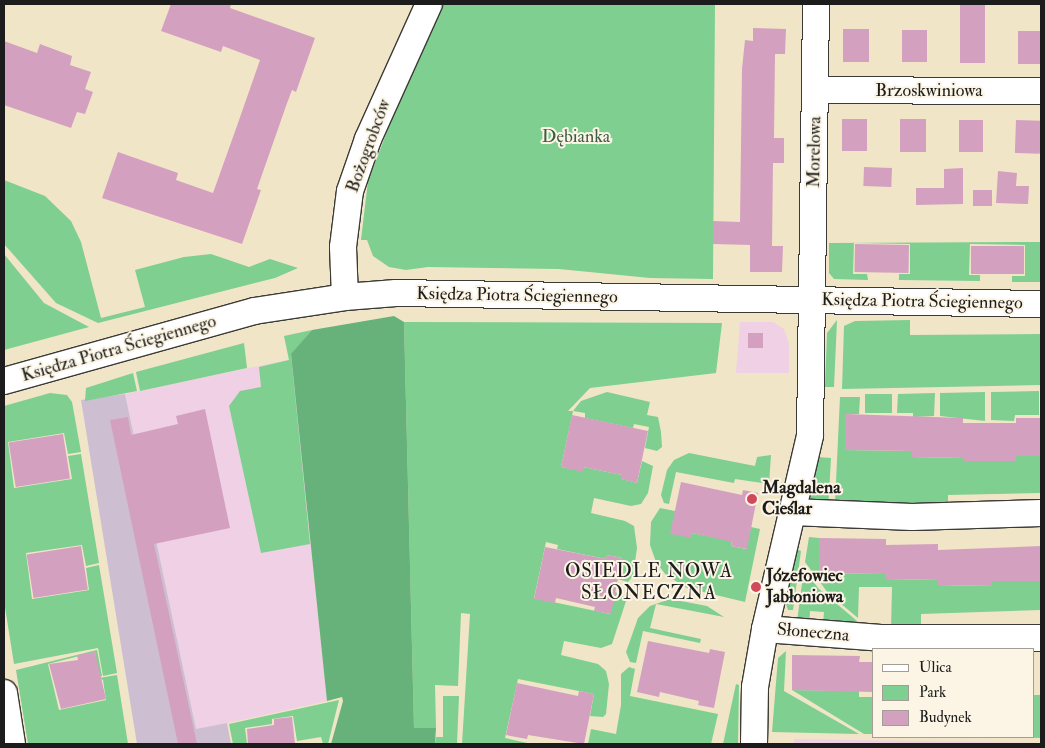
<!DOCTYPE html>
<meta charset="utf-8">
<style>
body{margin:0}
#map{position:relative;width:1045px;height:748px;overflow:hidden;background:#f0e5c7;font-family:"IM FELL Double Pica",serif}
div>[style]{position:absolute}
.built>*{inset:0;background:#f0d0e4}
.industrial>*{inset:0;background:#cebed1}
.green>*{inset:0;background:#7ecf90;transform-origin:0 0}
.forest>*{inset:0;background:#66b27a}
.building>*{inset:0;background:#d4a0c0;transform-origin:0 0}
.roads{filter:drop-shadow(1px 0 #3c3a36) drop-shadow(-1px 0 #3c3a36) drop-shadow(0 1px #3c3a36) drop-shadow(0 -1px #3c3a36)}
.minor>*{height:26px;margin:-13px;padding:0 13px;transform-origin:13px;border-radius:13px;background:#fff}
.dots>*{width:14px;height:14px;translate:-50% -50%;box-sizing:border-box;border:2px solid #fcf5e5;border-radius:50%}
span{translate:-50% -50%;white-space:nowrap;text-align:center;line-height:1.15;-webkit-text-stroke:4px #fcf5e5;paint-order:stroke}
.street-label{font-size:18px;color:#1c1c1c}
.park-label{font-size:18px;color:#3e5b45}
.poi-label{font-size:18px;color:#1c1c1c;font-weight:700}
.left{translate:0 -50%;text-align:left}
.neighbourhood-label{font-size:19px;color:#1c1c1c;letter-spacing:1px}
.frame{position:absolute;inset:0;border:5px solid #1c1c1c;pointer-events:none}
.legend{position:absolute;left:872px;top:648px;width:162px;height:90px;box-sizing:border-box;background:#fcf5e5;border:1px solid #a29e95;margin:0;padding:6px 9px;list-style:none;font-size:15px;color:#1c1c1c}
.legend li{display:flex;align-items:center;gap:10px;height:25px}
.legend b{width:25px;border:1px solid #a29e95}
</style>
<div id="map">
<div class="built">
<div style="clip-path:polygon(740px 322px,773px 322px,784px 329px,789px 344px,789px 373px,736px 373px)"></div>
<div style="clip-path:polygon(292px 359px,327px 701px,196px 730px,125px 394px)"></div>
<div style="clip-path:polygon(794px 739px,1041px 743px,1041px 744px,794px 744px)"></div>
</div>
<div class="industrial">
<div style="clip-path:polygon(125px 394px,196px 729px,227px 723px,231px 744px,137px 744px,81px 400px)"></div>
</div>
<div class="green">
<div style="clip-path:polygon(442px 4px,715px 4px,713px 279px,650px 278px,559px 269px,428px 267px,406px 270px,389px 267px,373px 256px,367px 240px,361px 240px,368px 181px,404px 87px)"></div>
<div style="clip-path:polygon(4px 180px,45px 196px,71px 221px,81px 242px,101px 318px,145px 307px,135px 270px,184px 257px,211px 254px,249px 267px,270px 259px,298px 268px,275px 278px,98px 323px,56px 303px,4px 244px)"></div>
<div style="clip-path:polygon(1041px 242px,1041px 282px,1012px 282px,1012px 276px,1025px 276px,1025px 245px,970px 244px,969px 275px,980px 275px,980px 281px,899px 280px,899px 274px,910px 274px,910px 244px,854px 243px,853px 274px,867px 274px,868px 280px,834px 279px,829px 273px,829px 243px)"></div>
<div style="clip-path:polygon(4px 254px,44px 303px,89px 327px,4px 350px)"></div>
<div style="clip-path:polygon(837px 320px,834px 387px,825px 387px,827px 333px)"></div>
<div style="clip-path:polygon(910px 320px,910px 335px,1041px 334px,1041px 385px,842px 389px,844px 326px,855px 321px)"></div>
<div style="clip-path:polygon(404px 322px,722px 323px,716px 373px,590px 388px,568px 411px,573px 411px,581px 401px,607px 392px,650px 402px,647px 415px,658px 417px,661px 432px,662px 447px,657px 451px,645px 448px,649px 427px,634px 424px,633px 428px,585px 418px,585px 413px,573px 411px,561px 467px,582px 471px,583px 467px,622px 475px,622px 479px,637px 483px,642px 461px,653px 466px,648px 493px,641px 504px,631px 506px,594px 498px,591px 513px,625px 521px,634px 526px,637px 548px,633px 576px,628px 582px,618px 579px,622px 558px,607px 555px,606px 559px,557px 549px,558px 545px,546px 542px,534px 598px,610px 614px,615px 592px,627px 598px,612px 644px,601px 648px,564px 641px,561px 655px,598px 664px,606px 671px,609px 684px,606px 714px,603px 717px,590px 716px,594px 694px,518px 679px,505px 738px,532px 744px,462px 744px,470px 614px,461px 613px,458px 686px,435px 685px,436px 728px,414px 728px)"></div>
<div style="clip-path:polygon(312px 330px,291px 355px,310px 544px,261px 553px,229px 406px,240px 391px,261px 387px,259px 367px,289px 360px,284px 336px)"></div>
<div style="clip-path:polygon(244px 343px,247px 368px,140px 391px,136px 372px)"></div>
<div style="clip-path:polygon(133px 373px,137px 391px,85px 401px,86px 388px)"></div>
<div style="clip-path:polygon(1039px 391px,1039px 415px,1015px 415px,1014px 421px,991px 420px,991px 392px)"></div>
<div style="clip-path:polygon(985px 392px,985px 421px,940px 416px,940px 393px)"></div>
<div style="clip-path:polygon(50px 393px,67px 395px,72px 402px,81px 452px,68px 454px,64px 433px,8px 442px,14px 488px,72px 479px,68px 456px,81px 454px,99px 563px,86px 566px,82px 545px,26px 553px,32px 599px,89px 590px,86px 568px,99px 565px,117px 673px,103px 676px,98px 648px,14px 664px,4px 601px,4px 406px)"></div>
<div style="clip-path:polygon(935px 393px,934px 416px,913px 417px,913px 413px,897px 413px,898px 394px)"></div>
<div style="left:865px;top:394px;width:27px;height:19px"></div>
<div style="clip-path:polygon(840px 397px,860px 397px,859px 414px,845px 414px,845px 450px,912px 451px,912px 457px,963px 458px,963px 461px,1016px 461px,1016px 456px,1041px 456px,1041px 493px,948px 495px,948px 508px,835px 503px)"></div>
<div style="clip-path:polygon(689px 453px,755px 466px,757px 457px,771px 455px,769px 484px,735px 479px,734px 483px,676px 472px,669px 504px,664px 503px,661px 495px,667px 470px,674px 460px)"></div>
<div style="clip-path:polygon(817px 457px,831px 458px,828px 510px,811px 501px,808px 493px)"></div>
<div style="clip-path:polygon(660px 508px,680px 512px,692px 538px,692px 533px,732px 541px,731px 546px,746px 549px,751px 527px,760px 529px,745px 602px,687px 588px,666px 575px,656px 562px,650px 545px,651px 522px)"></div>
<div style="clip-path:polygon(809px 537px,819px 538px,819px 574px,885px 573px,886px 579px,938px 580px,938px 585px,991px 586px,992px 581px,1041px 581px,1041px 610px,921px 614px,921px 636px,891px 628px,892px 587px,859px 587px,858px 618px,828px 593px,805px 562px)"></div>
<div style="clip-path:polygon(794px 548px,801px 551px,793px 610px,788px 610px,785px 601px)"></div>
<div style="clip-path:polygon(804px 568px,818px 588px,863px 626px,823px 624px,824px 612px,810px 611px,809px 630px,797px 622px)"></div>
<div style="clip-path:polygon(670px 599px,707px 606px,724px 617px,656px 604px,650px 628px,701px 639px,700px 643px,643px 631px,636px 663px,630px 662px,626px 652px,638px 618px,650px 606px)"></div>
<div style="clip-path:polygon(97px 650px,102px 676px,99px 677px,95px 652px,48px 664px,59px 710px,106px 700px,103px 680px,99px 678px,117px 675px,128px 744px,28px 744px,16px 670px)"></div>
<div style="clip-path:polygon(786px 651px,784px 691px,859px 734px,772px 732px,778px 658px)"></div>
<div style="clip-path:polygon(629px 667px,635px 669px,630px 696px,718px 714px,711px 744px,588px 744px,591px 729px,616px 734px,621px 705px,621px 674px)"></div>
<div style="clip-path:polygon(736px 684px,739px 685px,738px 744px,723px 744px)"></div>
<div style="clip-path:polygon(792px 690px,859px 691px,859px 697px,874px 697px,874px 734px,864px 734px)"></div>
<div style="clip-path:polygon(1034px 695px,1041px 695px,1041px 738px,979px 737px,1034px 737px)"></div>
<div style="clip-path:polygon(443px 696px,459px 696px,457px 744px,435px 744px,436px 737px,443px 737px)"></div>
<div style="clip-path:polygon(339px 700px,328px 744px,323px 744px,321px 737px,297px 741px,293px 716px,272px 719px,272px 724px,245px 728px,247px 744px,233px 744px,229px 724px)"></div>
</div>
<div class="forest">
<div style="clip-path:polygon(394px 316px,404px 322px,414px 728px,436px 728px,435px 744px,331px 744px,343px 701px,342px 697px,327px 701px,291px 354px,312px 330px)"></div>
</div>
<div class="building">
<div style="clip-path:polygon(171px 4px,231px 4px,230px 8px,315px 38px,296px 92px,292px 90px,286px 106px,257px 189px,261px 190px,242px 244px,102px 198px,118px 152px,178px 173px,176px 180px,213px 193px,238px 123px,260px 60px,223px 46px,221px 52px,161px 31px)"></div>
<div style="left:960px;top:4px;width:25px;height:59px"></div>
<div style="clip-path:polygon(753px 28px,786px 29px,785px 54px,775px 54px,774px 138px,784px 138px,784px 163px,773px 163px,772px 246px,783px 246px,782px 272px,750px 272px,750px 245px,713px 244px,713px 221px,740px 222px,742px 69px,745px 40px,753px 41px)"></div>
<div style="left:843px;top:29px;width:26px;height:33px"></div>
<div style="left:902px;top:30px;width:25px;height:32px"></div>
<div style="left:1018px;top:31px;width:23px;height:33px"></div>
<div style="clip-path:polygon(4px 41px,37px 53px,40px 44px,72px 56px,70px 65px,91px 72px,85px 89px,93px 92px,85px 114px,77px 112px,71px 128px,4px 105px)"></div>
<div style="left:842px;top:119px;width:25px;height:32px"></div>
<div style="left:900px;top:119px;width:26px;height:33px"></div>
<div style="left:959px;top:120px;width:24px;height:32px"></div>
<div style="left:1016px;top:120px;width:25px;height:33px;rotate:2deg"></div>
<div style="left:864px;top:167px;width:28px;height:19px;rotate:2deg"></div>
<div style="clip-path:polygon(963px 168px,963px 204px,916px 205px,916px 188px,944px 188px,944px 169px)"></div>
<div style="clip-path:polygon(998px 171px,1017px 173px,1016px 186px,1029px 186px,1028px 204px,996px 203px)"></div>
<div style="left:973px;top:190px;width:19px;height:16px"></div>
<div style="left:855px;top:244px;width:54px;height:28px;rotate:1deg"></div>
<div style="left:971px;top:246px;width:53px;height:28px"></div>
<div style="left:748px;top:333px;width:15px;height:15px"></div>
<div style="clip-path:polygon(205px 409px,230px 528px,154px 544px,197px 744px,178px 744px,110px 420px,128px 417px,131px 435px,178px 424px,176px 416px)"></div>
<div style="clip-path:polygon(845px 414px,963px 418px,963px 423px,1016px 423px,1016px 418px,1041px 418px,1041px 456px,1016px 456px,1016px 461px,963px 461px,963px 458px,912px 457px,912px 451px,845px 450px)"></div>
<div style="clip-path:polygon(572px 415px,648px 431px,637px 483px,621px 479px,622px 475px,583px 467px,583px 472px,561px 467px)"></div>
<div style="left:63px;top:434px;width:45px;height:55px;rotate:81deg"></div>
<div style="clip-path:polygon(681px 482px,742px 495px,743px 490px,758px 493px,747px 549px,731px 546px,732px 542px,692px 533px,692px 538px,670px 534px)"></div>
<div style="clip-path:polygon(819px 538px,886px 539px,886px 545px,938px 544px,938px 550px,1041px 546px,1041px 581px,992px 581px,992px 586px,937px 585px,938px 580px,885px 579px,885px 573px,819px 574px)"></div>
<div style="left:81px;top:546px;width:44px;height:55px;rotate:81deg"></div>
<div style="clip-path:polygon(545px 547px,606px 559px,607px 555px,622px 558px,611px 614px,594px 611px,595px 607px,556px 598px,555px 603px,534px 599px)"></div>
<div style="clip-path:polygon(648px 641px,709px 653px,710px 649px,725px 652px,714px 708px,698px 705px,699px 701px,660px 692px,659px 697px,637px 692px)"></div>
<div style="clip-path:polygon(95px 652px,106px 699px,61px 709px,49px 664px,78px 660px,77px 655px)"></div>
<div style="clip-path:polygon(792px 655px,860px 656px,859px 662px,874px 662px,874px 692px,792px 690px)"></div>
<div style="clip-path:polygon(517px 683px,578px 696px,579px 691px,594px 694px,584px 744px,528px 735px,527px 739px,506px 735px)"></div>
<div style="clip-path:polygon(292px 717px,295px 744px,248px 744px,247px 729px,274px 725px,274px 719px)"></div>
</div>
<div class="roads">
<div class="minor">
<div style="left:816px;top:90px;width:225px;rotate:0.3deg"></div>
<div style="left:345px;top:297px;width:50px;rotate:-92.3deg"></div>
<div style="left:343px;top:247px;width:56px;rotate:-82.9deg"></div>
<div style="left:350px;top:191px;width:55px;rotate:-70.9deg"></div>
<div style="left:368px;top:139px;width:148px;rotate:-65.7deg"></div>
<div style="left:4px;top:381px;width:260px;rotate:-15.6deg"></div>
<div style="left:254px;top:311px;width:92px;rotate:-8.7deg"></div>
<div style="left:345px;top:297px;width:51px;rotate:-4.5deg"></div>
<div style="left:396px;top:293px;width:645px;rotate:0.98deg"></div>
<div style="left:792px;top:512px;width:120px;rotate:2.4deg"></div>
<div style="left:912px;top:517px;width:129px;rotate:-1.8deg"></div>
<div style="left:765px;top:629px;width:116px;rotate:4.4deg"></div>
<div style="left:881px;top:638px;width:160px"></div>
<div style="left:4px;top:693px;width:52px;rotate:81.1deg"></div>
<div style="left:754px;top:744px;width:57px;rotate:-89deg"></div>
<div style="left:755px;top:687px;width:59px;rotate:-80.2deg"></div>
<div style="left:765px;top:629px;width:199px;rotate:-76.9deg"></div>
<div style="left:810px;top:435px;width:431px;rotate:-89.2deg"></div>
</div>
</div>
<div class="dots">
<div style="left:752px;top:499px;background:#d1495b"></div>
<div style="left:756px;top:587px;background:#d1495b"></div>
</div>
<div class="street-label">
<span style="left:929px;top:91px">Brzoskwiniowa</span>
<span style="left:369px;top:146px;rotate:-70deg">Bożogrobców</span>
<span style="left:815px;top:152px;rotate:-89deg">Morelowa</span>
<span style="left:517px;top:296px;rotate:1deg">Księdza Piotra Ściegiennego</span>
<span style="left:922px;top:302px;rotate:1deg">Księdza Piotra Ściegiennego</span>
<span style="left:119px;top:349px;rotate:-16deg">Księdza Piotra Ściegiennego</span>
<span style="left:813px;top:633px;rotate:5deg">Słoneczna</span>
</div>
<div class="park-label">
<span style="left:576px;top:137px">Dębianka</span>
</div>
<div class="poi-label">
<span class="left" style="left:762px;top:499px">Magdalena<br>Cieślar</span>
<span class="left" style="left:766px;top:587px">Józefowiec<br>Jabłoniowa</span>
</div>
<div class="neighbourhood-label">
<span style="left:649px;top:583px">OSIEDLE NOWA<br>SŁONECZNA</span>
</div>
<div class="frame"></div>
<ul class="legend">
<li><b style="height:6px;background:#fff"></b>Ulica</li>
<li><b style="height:14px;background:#7ecf90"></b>Park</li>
<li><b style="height:14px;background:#d4a0c0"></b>Budynek</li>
</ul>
</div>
